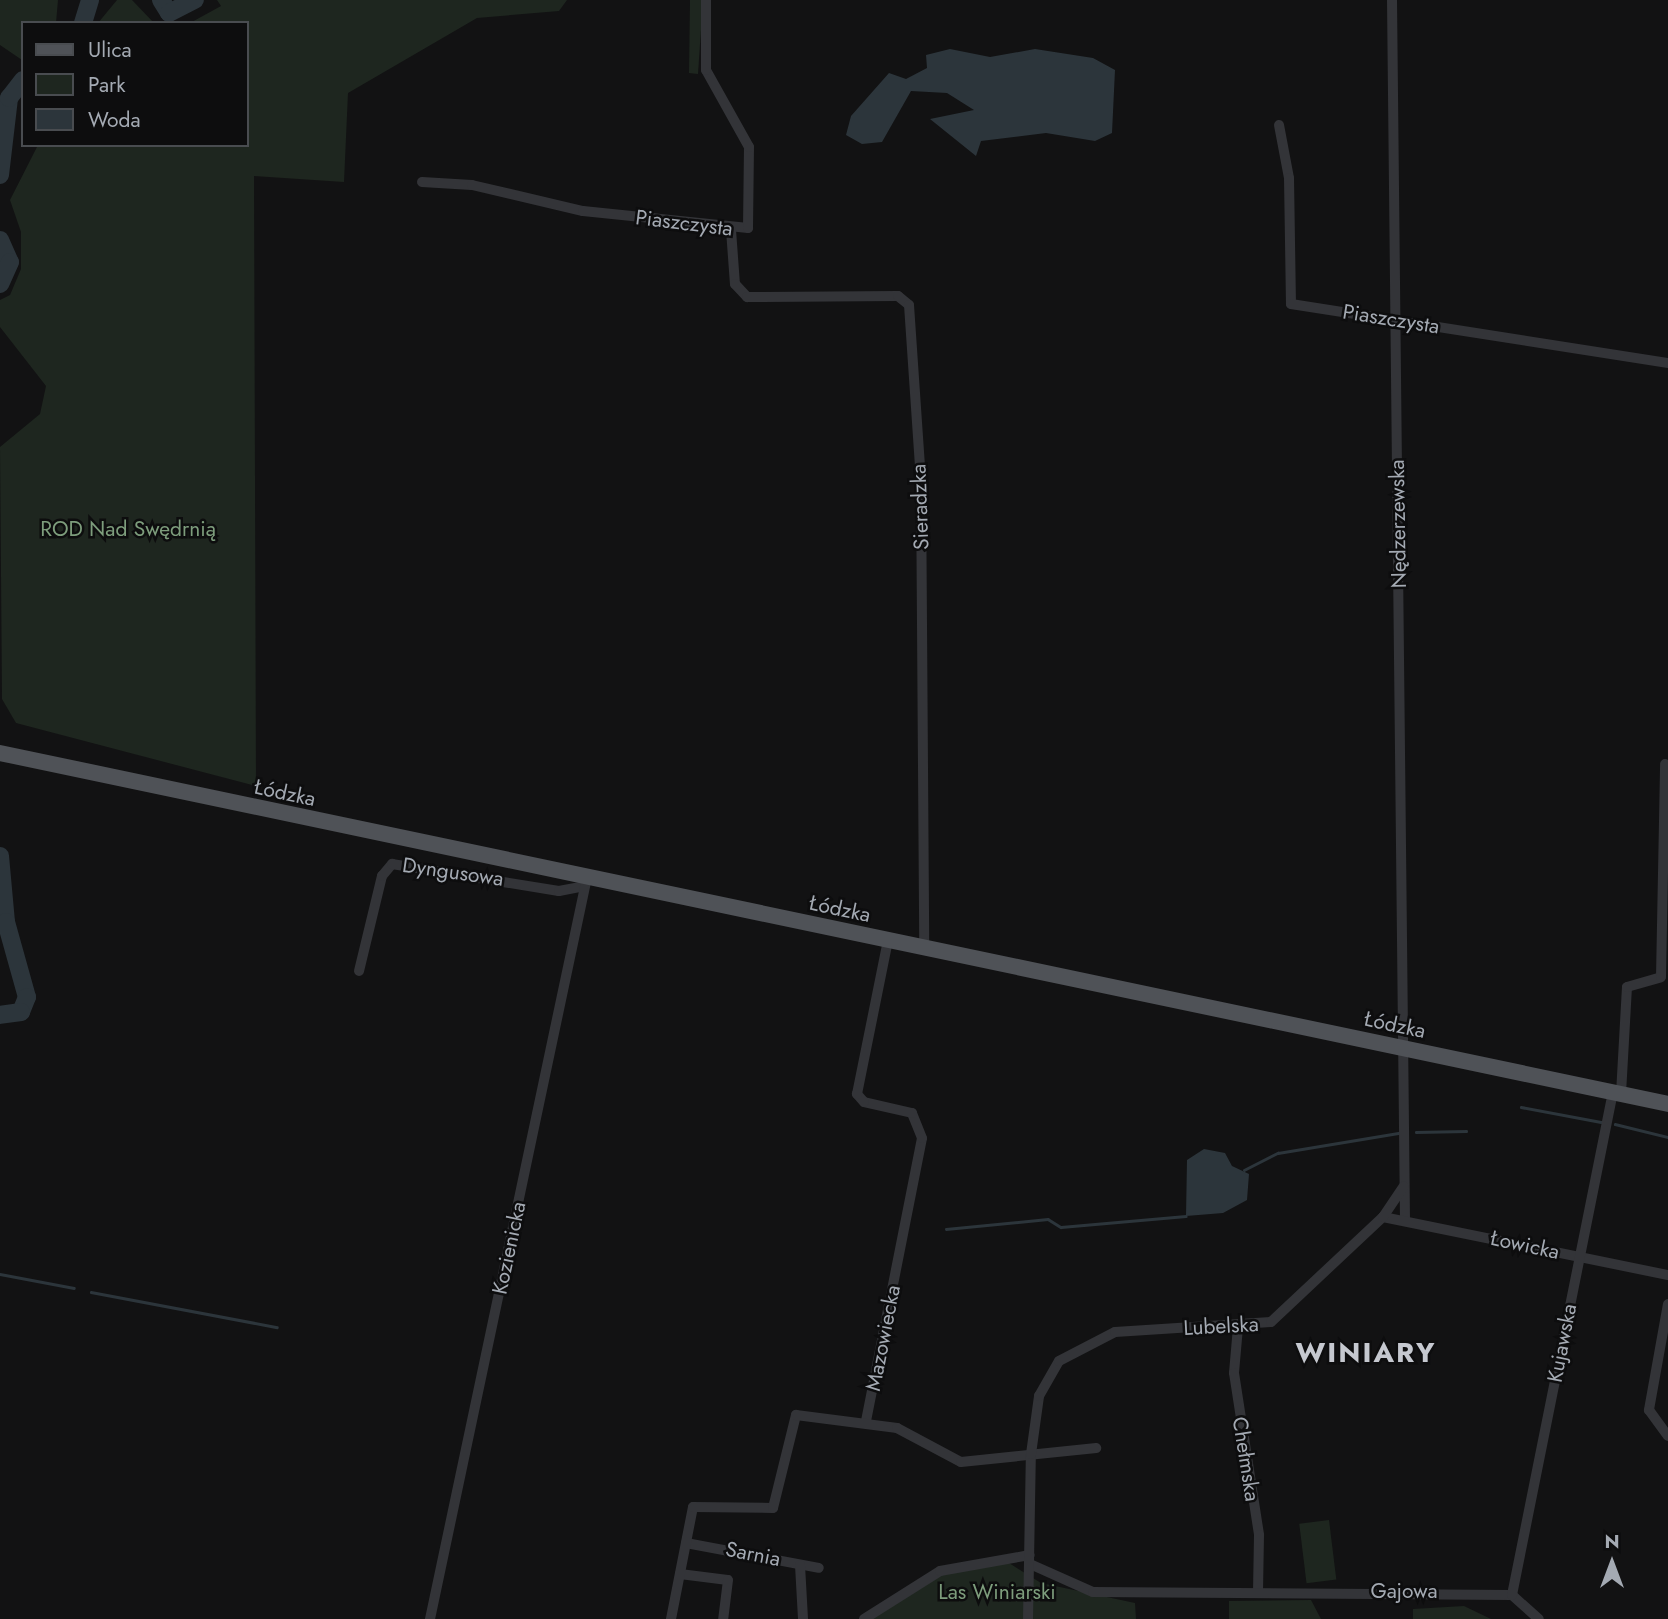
<!DOCTYPE html>
<meta charset="utf-8">
<style>
body{margin:0}
#map{position:relative;width:1668px;height:1619px;overflow:hidden;background:#121213;font-family:Jost,sans-serif}
div>[style]{position:absolute}
.green>*{inset:0;background:#1e261f;transform-origin:0 0}
.water>*{inset:0;background:#2c353b}
.stream>*{height:2.5px;margin:-1.25px;padding:0 1.25px;transform-origin:1.25px;border-radius:1.25px;background:#2c353b}
.river>*{height:18px;margin:-9px;padding:0 9px;transform-origin:9px;border-radius:9px;background:#2c353b}
.street>*{height:10px;margin:-5px;padding:0 5px;transform-origin:5px;border-radius:5px;background:#333438}
.primary>*{height:16px;margin:-8px;padding:0 8px;transform-origin:8px;border-radius:8px;background:#4f5257}
span{translate:-50% -50%;white-space:nowrap;text-align:center;line-height:1.15;-webkit-text-stroke:5px #0d0d0e;paint-order:stroke}
.street-label{font-size:21px;color:#a4aab3}
.park-label{font-size:21px;color:#7d9d7c}
.district-label{font-size:28px;color:#c5c8cf;font-weight:700;letter-spacing:2px}
.legend{position:absolute;left:21px;top:21px;width:228px;height:126px;box-sizing:border-box;background:#0d0d0e;border:2px solid #494c50;margin:0;padding:9px 12px;list-style:none;font-size:21px;color:#a4aab3}
.legend li{display:flex;align-items:center;gap:14px;height:35px}
.legend b{width:35px;border:2px solid #494c50}
.north{position:absolute;left:1577px;top:1528px;width:70px;height:70px;-webkit-text-stroke:5px #0d0d0e;paint-order:stroke;rotate:0deg;font-size:19px;font-weight:700;line-height:28px;text-align:center;color:#a4aab3}
.north::after{content:'';display:block;margin:auto;width:24px;height:32px;background:#a4aab3;clip-path:polygon(50% 0,100% 100%,50% 72%,0 100%)}
</style>
<div id="map">
<div class="green">
<div style="clip-path:polygon(0 0,58px 0,56px 23px,23px 23px,22px 60px,0 45px)"></div>
<div style="clip-path:polygon(117px 0,132px 0,154px 23px,98px 23px)"></div>
<div style="clip-path:polygon(217px 0,567px 0,559px 11px,477px 18px,348px 93px,344px 182px,254px 176px,256px 786px,16px 723px,2px 699px,0 447px,40px 414px,46px 386px,0 327px,0 300px,10px 295px,21px 269px,21px 232px,10px 200px,38px 145px,247px 145px,247px 23px,190px 23px,221px 6px)"></div>
<div style="clip-path:polygon(690px 0,703px 0,698px 74px,689px 73px)"></div>
<div style="left:1329px;top:1520px;width:60px;height:30px;rotate:83deg"></div>
<div style="clip-path:polygon(1009px 1563px,1041px 1583px,1135px 1603px,1136px 1619px,872px 1619px,942px 1575px)"></div>
<div style="clip-path:polygon(1311px 1600px,1321px 1619px,1229px 1619px,1229px 1601px)"></div>
<div style="clip-path:polygon(1464px 1606px,1491px 1619px,1413px 1619px,1413px 1609px)"></div>
</div>
<div class="water">
<div style="clip-path:polygon(950px 49px,990px 57px,1035px 49px,1093px 58px,1115px 70px,1112px 133px,1095px 141px,1046px 133px,981px 141px,976px 156px,930px 119px,974px 110px,947px 93px,911px 91px,882px 142px,862px 144px,846px 135px,851px 116px,889px 73px,906px 79px,927px 68px,926px 55px)"></div>
<div style="clip-path:polygon(1204px 1149px,1225px 1153px,1232px 1166px,1249px 1174px,1247px 1200px,1223px 1213px,1186px 1216px,1187px 1160px)"></div>
</div>
<div class="stream">
<div style="left:1521px;top:1107px;width:81px;rotate:10.6deg"></div>
<div style="left:1615px;top:1124px;width:55px;rotate:13.8deg"></div>
<div style="left:1416px;top:1132px;width:50px;rotate:-1.1deg"></div>
<div style="left:1244px;top:1170px;width:38px;rotate:-27deg"></div>
<div style="left:1278px;top:1153px;width:123px;rotate:-9.4deg"></div>
<div style="left:946px;top:1229px;width:102px;rotate:-5.6deg"></div>
<div style="left:1048px;top:1219px;width:15px;rotate:32deg"></div>
<div style="left:1061px;top:1227px;width:125px;rotate:-5deg"></div>
<div style="left:0;top:1274px;width:75px;rotate:10.7deg"></div>
<div style="left:91px;top:1292px;width:189px;rotate:10.7deg"></div>
</div>
<div class="river">
<div style="left:161px;top:0;width:15px;rotate:58deg"></div>
<div style="left:169px;top:13px;width:29px;rotate:-27deg"></div>
<div style="left:83px;top:23px;width:24px;rotate:-73deg"></div>
<div style="left:0;top:175px;width:78px;rotate:-83.3deg"></div>
<div style="left:9px;top:98px;width:23px;rotate:-52deg"></div>
<div style="left:0;top:240px;width:24px;rotate:66deg"></div>
<div style="left:10px;top:262px;width:24px;rotate:114deg"></div>
<div style="left:0;top:856px;width:66px;rotate:84.8deg"></div>
<div style="left:6px;top:922px;width:78px;rotate:74.4deg"></div>
<div style="left:27px;top:997px;width:16px;rotate:112deg"></div>
<div style="left:21px;top:1012px;width:21px;rotate:172deg"></div>
</div>
<div class="street">
<div style="left:1392px;top:0;width:1219px;rotate:89.39deg"></div>
<div style="left:1279px;top:125px;width:54px;rotate:79.3deg"></div>
<div style="left:1289px;top:178px;width:126px;rotate:89.1deg"></div>
<div style="left:1291px;top:304px;width:382px;rotate:8.9deg"></div>
<div style="left:422px;top:182px;width:50px;rotate:3.4deg"></div>
<div style="left:472px;top:185px;width:114px;rotate:13.2deg"></div>
<div style="left:583px;top:211px;width:166px;rotate:5.9deg"></div>
<div style="left:748px;top:228px;width:81px;rotate:-89.3deg"></div>
<div style="left:749px;top:147px;width:88px;rotate:-119.2deg"></div>
<div style="left:706px;top:70px;width:70px;rotate:-90deg"></div>
<div style="left:731px;top:230px;width:54px;rotate:85.8deg"></div>
<div style="left:735px;top:284px;width:18px;rotate:47deg"></div>
<div style="left:747px;top:297px;width:151px;rotate:-0.4deg"></div>
<div style="left:898px;top:296px;width:14px;rotate:39deg"></div>
<div style="left:909px;top:305px;width:176px;rotate:86.1deg"></div>
<div style="left:921px;top:481px;width:467px;rotate:89.6deg"></div>
<div style="left:359px;top:971px;width:98px;rotate:-76.4deg"></div>
<div style="left:382px;top:876px;width:16px;rotate:-50deg"></div>
<div style="left:392px;top:864px;width:169px;rotate:9.2deg"></div>
<div style="left:559px;top:891px;width:26px;rotate:-11deg"></div>
<div style="left:1621px;top:1094px;width:107px;rotate:-86.8deg"></div>
<div style="left:1627px;top:987px;width:35px;rotate:-16deg"></div>
<div style="left:1661px;top:977px;width:213px;rotate:-88.9deg"></div>
<div style="left:1383px;top:1217px;width:291px;rotate:11.5deg"></div>
<div style="left:1668px;top:1304px;width:108px;rotate:100.2deg"></div>
<div style="left:1649px;top:1410px;width:32px;rotate:54deg"></div>
<div style="left:1238px;top:1327px;width:46px;rotate:95deg"></div>
<div style="left:1234px;top:1373px;width:164px;rotate:81.2deg"></div>
<div style="left:1259px;top:1535px;width:55px;rotate:91deg"></div>
<div style="left:866px;top:1421px;width:288px;rotate:-78.8deg"></div>
<div style="left:922px;top:1138px;width:27px;rotate:-112deg"></div>
<div style="left:912px;top:1113px;width:49px;rotate:-167.1deg"></div>
<div style="left:864px;top:1102px;width:11px;rotate:-131deg"></div>
<div style="left:857px;top:1094px;width:157px;rotate:-78.6deg"></div>
<div style="left:686px;top:1543px;width:135px;rotate:10.6deg"></div>
<div style="left:1030px;top:1564px;width:69px;rotate:24deg"></div>
<div style="left:1093px;top:1592px;width:419px;rotate:0.4deg"></div>
<div style="left:1512px;top:1595px;width:36px;rotate:42deg"></div>
<div style="left:800px;top:1565px;width:54px;rotate:86.8deg"></div>
<div style="left:680px;top:1574px;width:48px;rotate:7.1deg"></div>
<div style="left:728px;top:1580px;width:39px;rotate:97deg"></div>
<div style="left:1512px;top:1595px;width:513px;rotate:-78.65deg"></div>
<div style="left:430px;top:1619px;width:758px;rotate:-78.05deg"></div>
<div style="left:671px;top:1619px;width:114px;rotate:-78.9deg"></div>
<div style="left:693px;top:1507px;width:80px;rotate:0.7deg"></div>
<div style="left:773px;top:1508px;width:96px;rotate:-76.1deg"></div>
<div style="left:796px;top:1415px;width:102px;rotate:7.3deg"></div>
<div style="left:897px;top:1428px;width:72px;rotate:28deg"></div>
<div style="left:961px;top:1462px;width:136px;rotate:-5.9deg"></div>
<div style="left:864px;top:1619px;width:90px;rotate:-32.3deg"></div>
<div style="left:940px;top:1571px;width:91px;rotate:-10.1deg"></div>
<div style="left:1028px;top:1619px;width:165px;rotate:-89deg"></div>
<div style="left:1031px;top:1454px;width:59px;rotate:-82.1deg"></div>
<div style="left:1039px;top:1396px;width:40px;rotate:-60.3deg"></div>
<div style="left:1059px;top:1361px;width:63px;rotate:-27.4deg"></div>
<div style="left:1115px;top:1332px;width:156px;rotate:-3.7deg"></div>
<div style="left:1271px;top:1322px;width:154px;rotate:-43.2deg"></div>
<div style="left:1383px;top:1217px;width:37px;rotate:-56deg"></div>
</div>
<div class="primary">
<div style="left:0;top:753px;width:1705px;rotate:11.88deg"></div>
</div>
<div class="street-label">
<span style="left:684px;top:223px;rotate:7deg">Piaszczysta</span>
<span style="left:1391px;top:319px;rotate:9deg">Piaszczysta</span>
<span style="left:920px;top:507px;rotate:-92deg">Sieradzka</span>
<span style="left:1398px;top:524px;rotate:-91deg">Nędzerzewska</span>
<span style="left:285px;top:793px;rotate:12deg">Łódzka</span>
<span style="left:453px;top:872px;rotate:8deg">Dyngusowa</span>
<span style="left:840px;top:909px;rotate:12deg">Łódzka</span>
<span style="left:1395px;top:1025px;rotate:12deg">Łódzka</span>
<span style="left:1525px;top:1245px;rotate:12deg">Łowicka</span>
<span style="left:509px;top:1248px;rotate:-78deg">Kozienicka</span>
<span style="left:1221px;top:1326px;rotate:-3deg">Lubelska</span>
<span style="left:883px;top:1338px;rotate:-79deg">Mazowiecka</span>
<span style="left:1562px;top:1343px;rotate:-79deg">Kujawska</span>
<span style="left:1246px;top:1459px;rotate:81deg">Chełmska</span>
<span style="left:753px;top:1554px;rotate:11deg">Sarnia</span>
<span style="left:1404px;top:1591px">Gajowa</span>
</div>
<div class="park-label">
<span style="left:128px;top:529px">ROD Nad Swędrnią</span>
<span style="left:997px;top:1592px">Las Winiarski</span>
</div>
<div class="district-label">
<span style="left:1366px;top:1353px">WINIARY</span>
</div>
<ul class="legend">
<li><b style="height:9px;background:#4f5257"></b>Ulica</li>
<li><b style="height:19px;background:#1e261f"></b>Park</li>
<li><b style="height:19px;background:#2c353b"></b>Woda</li>
</ul>
<div class="north">N</div>
</div>
